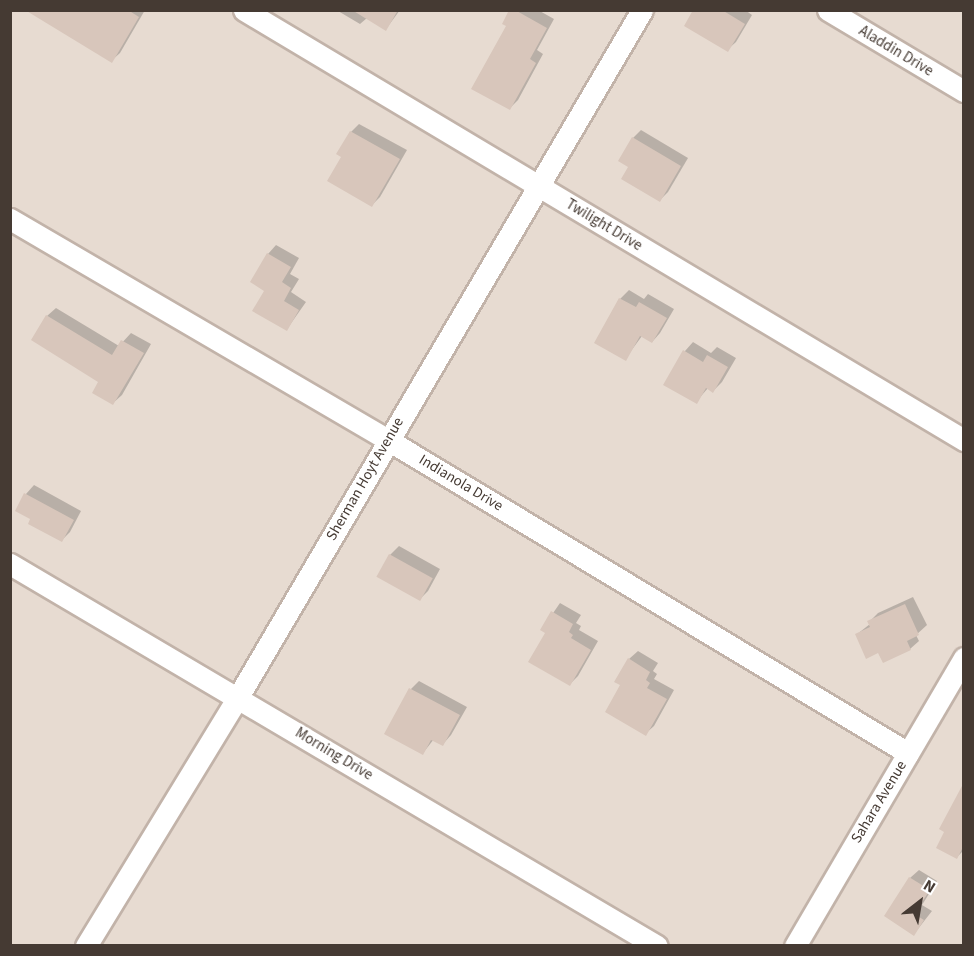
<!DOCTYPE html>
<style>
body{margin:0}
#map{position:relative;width:974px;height:956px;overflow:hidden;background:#f3ebe4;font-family:"Source Sans 3",sans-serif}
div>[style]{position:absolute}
.residential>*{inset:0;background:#e7dbd1;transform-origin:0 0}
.shadow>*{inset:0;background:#0003}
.building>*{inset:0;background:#d8c6bb;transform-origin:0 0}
.roads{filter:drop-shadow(2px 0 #c2b3a9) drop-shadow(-2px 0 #c2b3a9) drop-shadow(0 2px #c2b3a9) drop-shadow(0 -2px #c2b3a9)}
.minor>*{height:21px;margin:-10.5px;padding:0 10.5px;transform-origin:10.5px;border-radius:10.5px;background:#fff}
span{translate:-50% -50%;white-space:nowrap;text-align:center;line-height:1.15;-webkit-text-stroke:4.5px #fff;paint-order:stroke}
.street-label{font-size:15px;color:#453a33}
.frame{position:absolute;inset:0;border:12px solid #453a33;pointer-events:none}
.north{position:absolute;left:890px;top:872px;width:60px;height:60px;-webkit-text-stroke:4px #fff;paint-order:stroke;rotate:31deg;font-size:16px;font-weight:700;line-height:24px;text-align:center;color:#453a33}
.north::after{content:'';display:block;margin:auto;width:21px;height:27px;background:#453a33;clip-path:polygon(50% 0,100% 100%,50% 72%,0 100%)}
</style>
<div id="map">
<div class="residential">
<div style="left:11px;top:11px;width:952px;height:934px"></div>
</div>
<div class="shadow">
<div style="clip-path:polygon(27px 10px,145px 10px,120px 53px,111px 61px)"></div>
<div style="clip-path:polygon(400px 10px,386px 29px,367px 18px,360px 24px,338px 11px)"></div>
<div style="clip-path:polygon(511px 10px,538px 10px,554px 19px,537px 50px,543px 54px,518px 100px,510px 108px,508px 25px)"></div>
<div style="clip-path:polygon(694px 10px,745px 10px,752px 15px,736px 42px,727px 50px)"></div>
<div style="clip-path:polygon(359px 124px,407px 150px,380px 197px,372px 205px,343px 157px,351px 132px)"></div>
<div style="clip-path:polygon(641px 130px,688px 158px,668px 192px,660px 200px,630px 167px,633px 138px)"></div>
<div style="clip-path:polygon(276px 245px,299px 258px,290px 274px,299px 279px,291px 292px,306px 302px,287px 329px,266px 290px,268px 254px)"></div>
<div style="clip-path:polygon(629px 290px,644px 299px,648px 294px,674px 309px,660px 333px,652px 342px,642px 336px,625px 359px,620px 299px)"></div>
<div style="clip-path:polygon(56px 308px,119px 346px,131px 333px,151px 344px,122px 395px,113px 403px,100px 381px,47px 316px)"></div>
<div style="clip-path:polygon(693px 342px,711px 353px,717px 347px,736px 358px,722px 382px,713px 391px,708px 388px,696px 402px,665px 384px,685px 351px)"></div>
<div style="clip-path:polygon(34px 485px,81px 511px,70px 532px,62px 540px,32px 519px,26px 494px)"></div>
<div style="clip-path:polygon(399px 546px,440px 569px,428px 591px,420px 599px,378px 576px,390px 555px)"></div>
<div style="clip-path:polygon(913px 597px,927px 625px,916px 635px,919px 641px,910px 649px,879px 651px,856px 635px,870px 624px,869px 622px,878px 613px)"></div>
<div style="clip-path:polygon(560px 603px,581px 615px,576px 623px,581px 626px,579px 630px,598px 641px,578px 676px,570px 684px,547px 632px,542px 629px)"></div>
<div style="clip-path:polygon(638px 651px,658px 663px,653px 671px,657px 674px,654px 679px,674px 690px,654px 726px,645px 734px,622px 685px,629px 659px)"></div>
<div style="clip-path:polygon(419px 681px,467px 707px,451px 735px,443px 744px,434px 739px,423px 753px,411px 689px)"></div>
<div style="clip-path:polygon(964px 789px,964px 850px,957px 857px,960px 792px)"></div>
<div style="clip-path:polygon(919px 870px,937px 881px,922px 905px,932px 911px,914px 934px,910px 878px)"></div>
</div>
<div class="building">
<div style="clip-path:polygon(25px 10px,128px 10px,139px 17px,112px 63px)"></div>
<div style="clip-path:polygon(352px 10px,398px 10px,386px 31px)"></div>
<div style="clip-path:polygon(509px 10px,515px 10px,547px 28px,530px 59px,536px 63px,510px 110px,471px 89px,506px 26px,502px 24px)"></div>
<div style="clip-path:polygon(693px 10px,722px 10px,745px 24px,728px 52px,684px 26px)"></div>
<div style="clip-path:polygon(350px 131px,400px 159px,372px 207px,327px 181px,341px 157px,336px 154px)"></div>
<div style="clip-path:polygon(632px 137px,681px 166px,660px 202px,621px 179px,628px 167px,618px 161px)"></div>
<div style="clip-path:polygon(267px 253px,291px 267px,282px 282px,291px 288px,284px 301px,299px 310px,287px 331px,252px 311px,264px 291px,250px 282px)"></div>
<div style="clip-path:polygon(619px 298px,636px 307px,639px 302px,667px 318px,652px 343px,640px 336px,626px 361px,594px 343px)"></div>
<div style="clip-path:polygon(46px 315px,112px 355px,121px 340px,144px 353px,113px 405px,92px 393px,98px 382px,31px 340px)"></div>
<div style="clip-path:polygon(683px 350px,703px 362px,707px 355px,728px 367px,713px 393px,706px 388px,697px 404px,663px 385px)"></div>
<div style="clip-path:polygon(24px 493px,74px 520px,62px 542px,28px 524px,30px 519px,15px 511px)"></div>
<div style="left:389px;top:554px;width:50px;height:26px;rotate:29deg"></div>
<div style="clip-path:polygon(905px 604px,919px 635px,907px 641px,911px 650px,883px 663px,878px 653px,866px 659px,855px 634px,870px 627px,867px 621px)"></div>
<div style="clip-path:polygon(551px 611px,573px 624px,569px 632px,573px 635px,571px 638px,591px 650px,570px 686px,528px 662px,545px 633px,540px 630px)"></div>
<div style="clip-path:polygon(628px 658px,650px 672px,646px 680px,650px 683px,647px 688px,667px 699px,646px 736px,605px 712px,620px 685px,614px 682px)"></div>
<div style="clip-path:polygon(409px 688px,460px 715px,443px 746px,431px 740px,423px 755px,384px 734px)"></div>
<div style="clip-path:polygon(963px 784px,963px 847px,957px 859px,936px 848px,944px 832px,939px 829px)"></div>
<div style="clip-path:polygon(909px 877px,930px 890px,914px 914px,924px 920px,914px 936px,884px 916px)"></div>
</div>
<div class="roads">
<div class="minor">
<div style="left:244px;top:10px;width:839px;rotate:30.85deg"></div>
<div style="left:828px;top:10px;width:158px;rotate:30.8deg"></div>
<div style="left:10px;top:219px;width:438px;rotate:30.3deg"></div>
<div style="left:388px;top:440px;width:607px;rotate:31.04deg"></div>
<div style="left:10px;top:564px;width:751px;rotate:30.56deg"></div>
<div style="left:86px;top:946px;width:292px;rotate:-58.6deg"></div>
<div style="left:238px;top:697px;width:797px;rotate:-59.54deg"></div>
<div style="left:795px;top:946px;width:334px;rotate:-59.6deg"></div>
</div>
</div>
<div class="street-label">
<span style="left:896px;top:51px;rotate:31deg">Aladdin Drive</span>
<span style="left:604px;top:225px;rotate:31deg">Twilight Drive</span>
<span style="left:365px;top:479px;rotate:-60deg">Sherman Hoyt Avenue</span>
<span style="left:461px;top:483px;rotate:31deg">Indianola Drive</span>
<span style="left:334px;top:754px;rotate:31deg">Morning Drive</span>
<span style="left:879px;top:802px;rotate:-59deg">Sahara Avenue</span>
</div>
<div class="frame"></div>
<div class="north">N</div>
</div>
